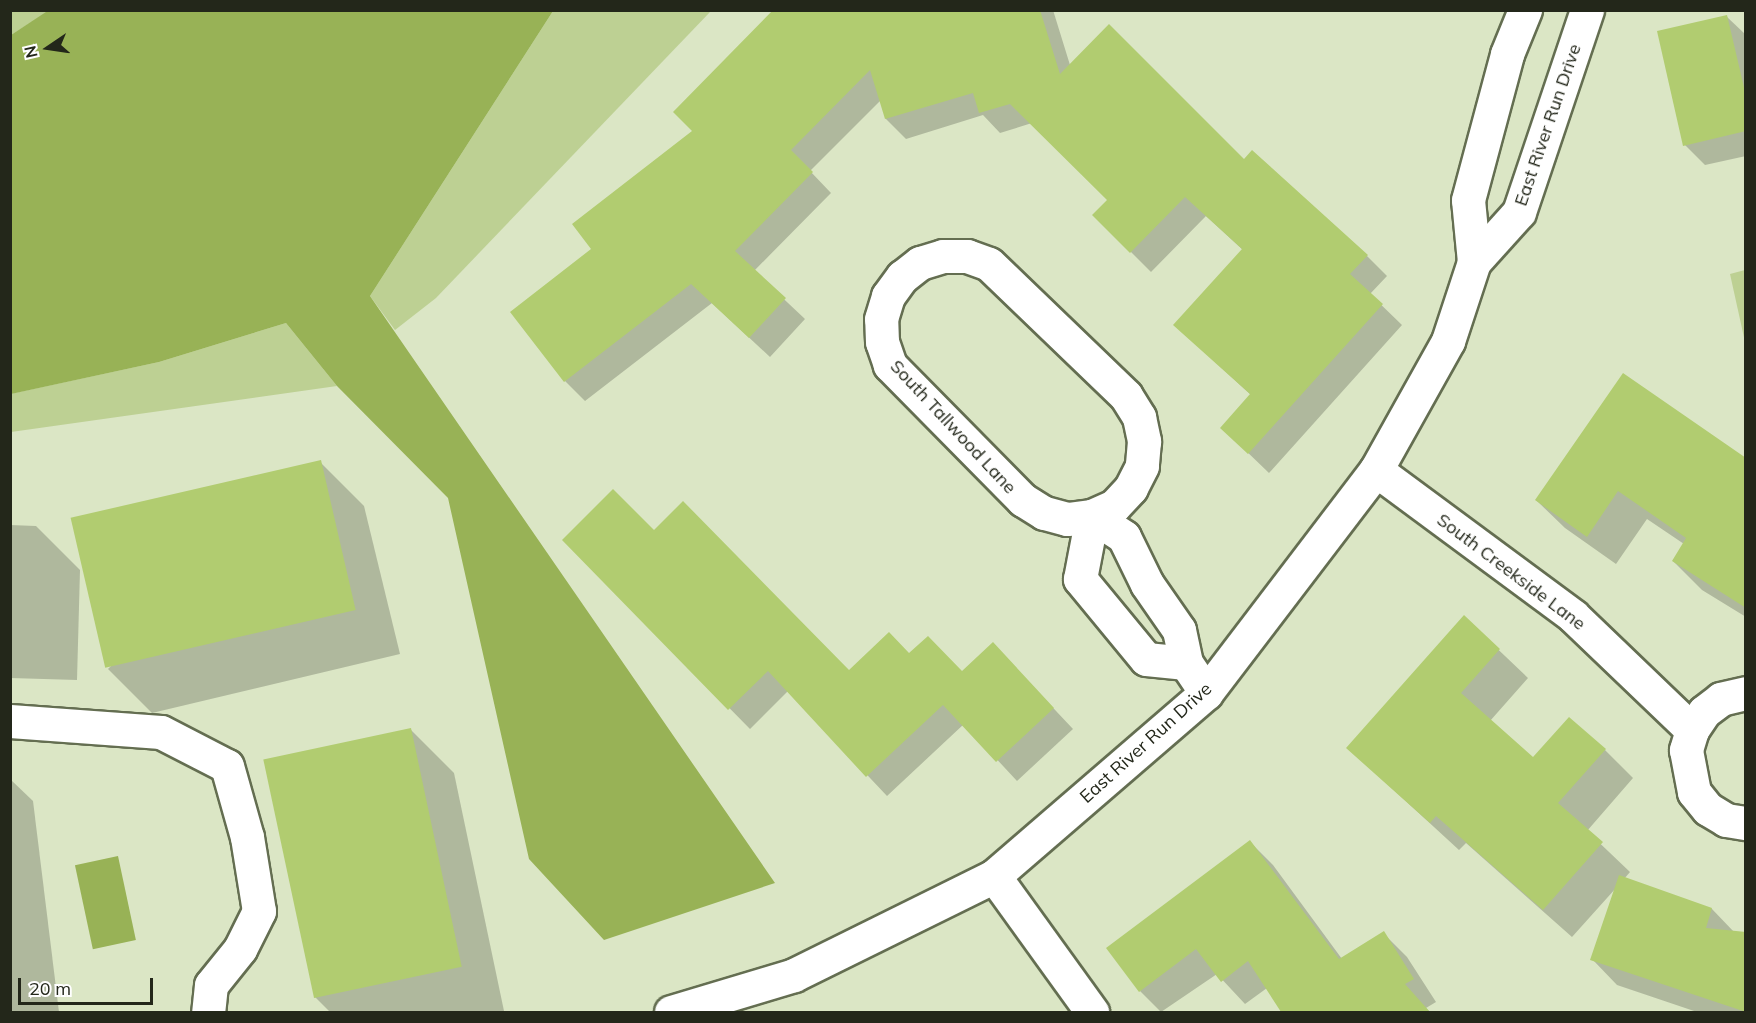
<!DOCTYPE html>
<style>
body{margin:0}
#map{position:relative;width:1756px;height:1023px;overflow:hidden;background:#dbe6c5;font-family:Mulish,sans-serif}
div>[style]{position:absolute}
.green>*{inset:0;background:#bdd093}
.water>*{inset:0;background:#98b256;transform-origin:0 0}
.shadow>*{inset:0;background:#0003}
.building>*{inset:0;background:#b1cc70;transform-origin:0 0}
.roads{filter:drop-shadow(2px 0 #646e51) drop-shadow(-2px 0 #646e51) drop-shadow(0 2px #646e51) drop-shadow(0 -2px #646e51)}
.minor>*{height:33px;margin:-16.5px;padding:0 16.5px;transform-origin:16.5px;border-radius:16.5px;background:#fff}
span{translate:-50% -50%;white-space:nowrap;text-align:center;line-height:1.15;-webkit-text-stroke:6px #fff;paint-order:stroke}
.street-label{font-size:18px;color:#23271a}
.frame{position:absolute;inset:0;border:12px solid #23271a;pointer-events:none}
.north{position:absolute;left:18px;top:18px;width:60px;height:60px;-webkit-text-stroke:4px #fff;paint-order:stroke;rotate:257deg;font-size:16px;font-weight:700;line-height:24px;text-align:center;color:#23271a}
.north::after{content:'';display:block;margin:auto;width:21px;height:27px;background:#23271a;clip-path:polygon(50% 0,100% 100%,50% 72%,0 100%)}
.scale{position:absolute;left:18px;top:978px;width:135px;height:27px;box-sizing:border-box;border:3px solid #23271a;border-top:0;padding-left:8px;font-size:18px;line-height:21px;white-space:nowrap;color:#23271a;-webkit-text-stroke:4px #fff;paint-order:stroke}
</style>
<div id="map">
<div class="green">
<div style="clip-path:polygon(11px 11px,49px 11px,11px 35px)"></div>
<div style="clip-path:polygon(553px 11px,711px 11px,436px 298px,395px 330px,370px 296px)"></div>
<div style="clip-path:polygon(1745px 270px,1746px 270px,1745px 342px,1730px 274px)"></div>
<div style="clip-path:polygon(286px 323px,337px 386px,11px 432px,10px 394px,159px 362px)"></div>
</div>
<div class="water">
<div style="clip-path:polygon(49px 10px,553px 11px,370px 296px,775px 883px,604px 940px,529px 859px,448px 498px,337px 386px,286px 323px,159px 362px,11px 394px,11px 35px)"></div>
<div style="left:118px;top:856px;width:86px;height:44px;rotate:78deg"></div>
</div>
<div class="shadow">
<div style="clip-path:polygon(776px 10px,1053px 10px,1070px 65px,1244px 161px,1367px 256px,1387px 276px,1370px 294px,1402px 325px,1269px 473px,1242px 447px,1251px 395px,1175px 325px,1243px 250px,1206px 216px,1151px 272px,1094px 215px,1109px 200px,1032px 123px,1000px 133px,983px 115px,906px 139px,886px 119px,881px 100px,810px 171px,831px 193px,754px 271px,805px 319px,770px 357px,712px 303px,585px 401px,565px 381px,593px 249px,694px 131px)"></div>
<div style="clip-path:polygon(1726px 16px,1746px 35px,1746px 156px,1705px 165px,1685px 145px)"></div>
<div style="clip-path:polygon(320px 462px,364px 506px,400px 654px,152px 713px,108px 669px)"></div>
<div style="clip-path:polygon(1746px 473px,1746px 617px,1702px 590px,1673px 561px,1684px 544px,1647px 519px,1616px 564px,1565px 528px,1536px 500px)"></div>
<div style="clip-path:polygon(10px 525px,36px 526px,80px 570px,77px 680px,10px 678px)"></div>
<div style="clip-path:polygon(654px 532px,850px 672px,910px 655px,962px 673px,993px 644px,1073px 729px,1017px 781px,964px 724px,887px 796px,788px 691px,750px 729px,564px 540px)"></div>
<div style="clip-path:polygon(1464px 617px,1528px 678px,1490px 721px,1533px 759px,1605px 750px,1633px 778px,1587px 831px,1630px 872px,1624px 879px,1712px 909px,1735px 933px,1746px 934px,1746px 1012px,1697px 1012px,1617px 985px,1592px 959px,1616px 888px,1572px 937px,1466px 843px,1459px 850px,1348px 748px)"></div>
<div style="clip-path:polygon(410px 729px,454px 773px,504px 1011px,330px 1012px,315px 997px)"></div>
<div style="clip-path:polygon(10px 779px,33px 801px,59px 1012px,10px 1012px)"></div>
<div style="clip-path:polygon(1250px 842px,1273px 865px,1342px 959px,1383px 933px,1407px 957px,1436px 1002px,1426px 1008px,1430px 1012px,1282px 1012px,1267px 988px,1245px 1004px,1217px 974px,1161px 1012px,1140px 991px)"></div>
</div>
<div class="building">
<div style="clip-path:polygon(773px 10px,1040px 10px,1060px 74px,1109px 24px,1244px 159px,1252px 150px,1368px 255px,1350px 274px,1383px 304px,1248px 454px,1220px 428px,1250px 394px,1173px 325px,1242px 249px,1185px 197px,1130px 253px,1092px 215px,1107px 200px,1010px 104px,979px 113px,973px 93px,885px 119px,870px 70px,791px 150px,813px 172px,735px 251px,786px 298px,749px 338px,691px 284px,564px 382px,510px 312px,591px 249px,572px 224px,692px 131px,673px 112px)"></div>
<div style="clip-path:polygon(1727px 15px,1746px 96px,1746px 131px,1683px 146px,1657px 31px)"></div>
<div style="clip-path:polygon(1623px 373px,1746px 458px,1746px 608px,1672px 561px,1686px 538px,1618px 491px,1587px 537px,1535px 500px)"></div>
<div style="left:321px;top:460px;width:154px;height:257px;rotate:77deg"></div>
<div style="clip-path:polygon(613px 489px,654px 530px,683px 501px,849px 670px,889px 632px,909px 653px,928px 636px,962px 671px,993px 642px,1054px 708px,996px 762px,943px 705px,866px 777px,768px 671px,728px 710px,562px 540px)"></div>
<div style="clip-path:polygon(1464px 615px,1500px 649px,1461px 693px,1533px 757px,1569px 717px,1606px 749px,1558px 803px,1603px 842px,1543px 910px,1436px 816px,1430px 823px,1346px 748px)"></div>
<div style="left:411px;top:728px;width:244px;height:151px;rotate:78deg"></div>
<div style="clip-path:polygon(1250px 840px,1339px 959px,1384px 931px,1414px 979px,1405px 984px,1430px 1012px,1281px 1012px,1248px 961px,1221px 982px,1196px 949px,1139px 992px,1106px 948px)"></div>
<div style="clip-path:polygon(1619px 875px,1712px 908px,1706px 928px,1746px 932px,1746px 1012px,1590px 960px)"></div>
</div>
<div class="roads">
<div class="minor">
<div style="left:943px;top:256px;width:24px"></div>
<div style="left:967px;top:256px;width:23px;rotate:20deg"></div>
<div style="left:989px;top:264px;width:190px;rotate:43.9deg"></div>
<div style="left:1126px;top:396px;width:25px;rotate:58deg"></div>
<div style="left:1139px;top:417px;width:25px;rotate:78deg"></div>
<div style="left:1144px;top:441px;width:25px;rotate:95deg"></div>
<div style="left:1142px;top:466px;width:25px;rotate:117deg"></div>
<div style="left:1131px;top:488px;width:25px;rotate:133deg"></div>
<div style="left:1114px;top:506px;width:24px;rotate:156deg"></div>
<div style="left:1092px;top:516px;width:25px;rotate:173deg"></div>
<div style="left:1067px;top:519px;width:24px;rotate:-165deg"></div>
<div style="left:1044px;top:513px;width:25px;rotate:-148deg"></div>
<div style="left:1023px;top:500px;width:190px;rotate:-134.6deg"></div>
<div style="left:890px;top:365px;width:24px;rotate:-109deg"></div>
<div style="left:882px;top:342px;width:23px;rotate:-92deg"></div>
<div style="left:881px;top:319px;width:24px;rotate:-73deg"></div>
<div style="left:888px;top:296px;width:24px;rotate:-54deg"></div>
<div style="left:902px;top:277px;width:23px;rotate:-38deg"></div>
<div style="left:920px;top:263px;width:24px;rotate:-17deg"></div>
<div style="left:1474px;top:262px;width:62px;rotate:-95.5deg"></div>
<div style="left:1468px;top:200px;width:151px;rotate:-75deg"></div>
<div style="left:1507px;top:54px;width:48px;rotate:-67.8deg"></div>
<div style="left:1376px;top:470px;width:245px;rotate:36.5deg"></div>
<div style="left:1573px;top:616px;width:165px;rotate:43.8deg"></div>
<div style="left:1186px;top:663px;width:40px;rotate:-174.3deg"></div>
<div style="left:1146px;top:659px;width:104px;rotate:-129.5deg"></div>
<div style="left:1080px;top:579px;width:64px;rotate:-79.2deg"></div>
<div style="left:1092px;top:516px;width:38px;rotate:33deg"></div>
<div style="left:1124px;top:537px;width:52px;rotate:63.9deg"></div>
<div style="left:1147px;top:584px;width:56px;rotate:55.2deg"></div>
<div style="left:1179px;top:630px;width:34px;rotate:78deg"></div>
<div style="left:1186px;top:663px;width:36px;rotate:56deg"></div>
<div style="left:1746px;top:693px;width:26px;rotate:167deg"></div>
<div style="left:1721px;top:699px;width:21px;rotate:143deg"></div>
<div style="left:1704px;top:712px;width:22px;rotate:124deg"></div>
<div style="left:1692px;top:730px;width:21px;rotate:107deg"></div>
<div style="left:1686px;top:750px;width:43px;rotate:79.2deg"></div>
<div style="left:1694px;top:792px;width:22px;rotate:51deg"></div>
<div style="left:1708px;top:809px;width:21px;rotate:31deg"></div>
<div style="left:1726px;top:820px;width:20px;rotate:9deg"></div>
<div style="left:10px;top:721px;width:151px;rotate:4.2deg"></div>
<div style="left:161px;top:732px;width:74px;rotate:27.3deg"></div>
<div style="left:227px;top:766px;width:74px;rotate:74.3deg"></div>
<div style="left:247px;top:837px;width:75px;rotate:80.8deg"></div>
<div style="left:259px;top:911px;width:42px;rotate:116.6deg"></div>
<div style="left:240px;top:949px;width:46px;rotate:128.9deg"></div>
<div style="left:211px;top:985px;width:27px;rotate:96deg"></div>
<div style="left:994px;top:876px;width:168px;rotate:54.2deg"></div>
<div style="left:671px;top:1012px;width:128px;rotate:-16.7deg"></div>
<div style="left:794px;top:975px;width:223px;rotate:-26.3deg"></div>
<div style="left:994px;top:876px;width:280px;rotate:-40.8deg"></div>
<div style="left:1206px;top:693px;width:280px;rotate:-52.7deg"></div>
<div style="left:1376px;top:470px;width:148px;rotate:-60.8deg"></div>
<div style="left:1448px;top:341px;width:83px;rotate:-71.8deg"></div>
<div style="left:1474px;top:262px;width:67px;rotate:-48deg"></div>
<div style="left:1519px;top:212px;width:213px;rotate:-71.4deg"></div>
</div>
</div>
<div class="street-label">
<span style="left:1548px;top:125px;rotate:-71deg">East River Run Drive</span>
<span style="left:953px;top:427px;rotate:47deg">South Tallwood Lane</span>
<span style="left:1511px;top:572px;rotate:37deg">South Creekside Lane</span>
<span style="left:1146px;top:743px;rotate:-42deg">East River Run Drive</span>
</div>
<div class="frame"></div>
<div class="north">N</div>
<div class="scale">20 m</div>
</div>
